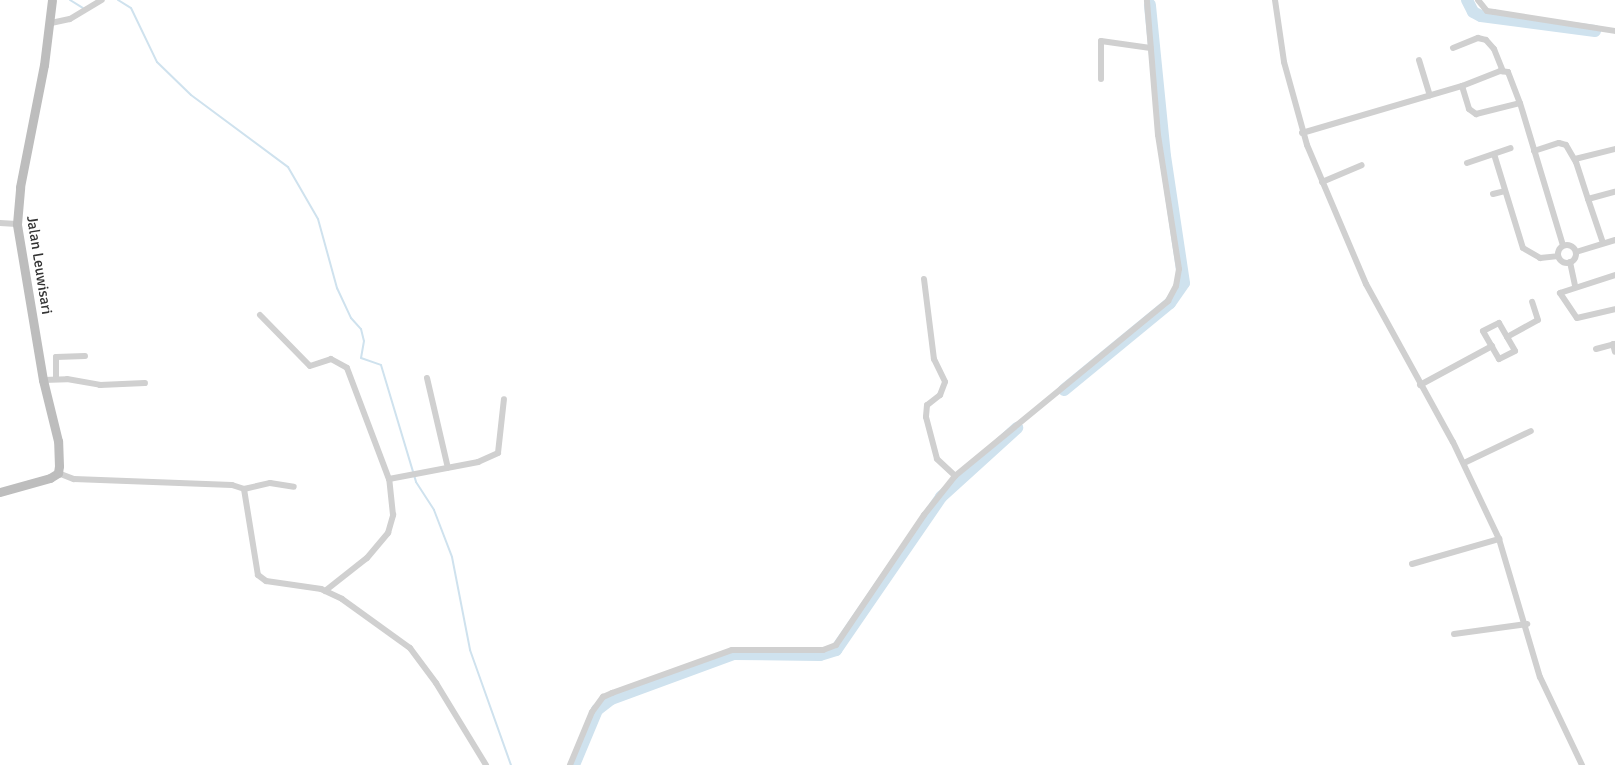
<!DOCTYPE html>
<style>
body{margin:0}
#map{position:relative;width:1615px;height:765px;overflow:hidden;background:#fff;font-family:Signika,sans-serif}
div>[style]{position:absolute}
.stream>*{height:2px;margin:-1px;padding:0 1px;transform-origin:1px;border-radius:1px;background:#cfe2ee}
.river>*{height:12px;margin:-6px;padding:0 6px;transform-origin:6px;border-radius:6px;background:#cfe2ee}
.street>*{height:6px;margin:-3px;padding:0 3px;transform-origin:3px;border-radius:3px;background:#d0d0d0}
.street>.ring{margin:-3px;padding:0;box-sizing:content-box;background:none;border:6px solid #d0d0d0;border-radius:50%}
.secondary>*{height:9px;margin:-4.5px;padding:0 4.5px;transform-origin:4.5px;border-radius:4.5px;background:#bdbdbd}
span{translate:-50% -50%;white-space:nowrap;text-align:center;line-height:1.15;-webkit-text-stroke:5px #fff;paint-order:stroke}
.street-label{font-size:15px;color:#333}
</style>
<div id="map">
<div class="stream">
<div style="left:70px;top:0;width:15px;rotate:32deg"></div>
<div style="left:118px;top:0;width:15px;rotate:32deg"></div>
<div style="left:131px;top:8px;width:60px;rotate:64.3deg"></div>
<div style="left:157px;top:62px;width:47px;rotate:44.1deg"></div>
<div style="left:191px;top:95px;width:121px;rotate:36.6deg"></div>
<div style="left:288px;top:167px;width:60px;rotate:60deg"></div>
<div style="left:318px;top:219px;width:72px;rotate:74.6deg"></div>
<div style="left:337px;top:288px;width:33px;rotate:65deg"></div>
<div style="left:351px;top:318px;width:15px;rotate:48deg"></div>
<div style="left:361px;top:329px;width:12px;rotate:76deg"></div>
<div style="left:364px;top:341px;width:17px;rotate:100deg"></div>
<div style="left:361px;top:358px;width:21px;rotate:19deg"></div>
<div style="left:381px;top:365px;width:122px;rotate:73.3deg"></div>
<div style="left:416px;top:482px;width:33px;rotate:57deg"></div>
<div style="left:434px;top:510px;width:50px;rotate:69deg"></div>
<div style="left:452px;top:557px;width:95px;rotate:79deg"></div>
<div style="left:470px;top:650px;width:122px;rotate:70.4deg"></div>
</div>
<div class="river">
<div style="left:1467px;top:0;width:13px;rotate:63deg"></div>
<div style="left:1473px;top:12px;width:9px;rotate:27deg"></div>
<div style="left:1481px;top:16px;width:115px;rotate:7.5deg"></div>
<div style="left:1064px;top:390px;width:137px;rotate:-39.4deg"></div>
<div style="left:1170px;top:303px;width:24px;rotate:-55deg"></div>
<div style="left:1184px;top:283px;width:128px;rotate:-98.5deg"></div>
<div style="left:1165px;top:156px;width:152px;rotate:-95.7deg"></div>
<div style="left:574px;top:765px;width:60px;rotate:-67.3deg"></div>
<div style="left:597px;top:710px;width:18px;rotate:-38deg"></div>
<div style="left:611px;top:699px;width:131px;rotate:-20.1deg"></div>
<div style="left:734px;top:654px;width:86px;rotate:0.7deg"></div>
<div style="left:820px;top:655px;width:17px;rotate:-17deg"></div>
<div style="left:836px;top:650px;width:186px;rotate:-55.5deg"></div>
<div style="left:941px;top:497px;width:103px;rotate:-42.2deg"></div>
</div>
<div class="street">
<div style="left:1275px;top:0;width:63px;rotate:81.7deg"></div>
<div style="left:1284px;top:62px;width:86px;rotate:74.5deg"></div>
<div style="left:1307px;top:145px;width:151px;rotate:67deg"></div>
<div style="left:1366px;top:284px;width:180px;rotate:61.2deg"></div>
<div style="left:1453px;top:442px;width:107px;rotate:64.6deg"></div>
<div style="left:1499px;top:539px;width:144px;rotate:73.5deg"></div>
<div style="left:1540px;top:677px;width:98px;rotate:64.5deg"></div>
<div style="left:1478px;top:0;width:14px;rotate:51deg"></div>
<div style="left:1487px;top:11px;width:7px;rotate:8deg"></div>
<div style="left:1494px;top:12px;width:122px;rotate:8.9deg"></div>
<div style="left:51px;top:23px;width:19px;rotate:-12deg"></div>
<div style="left:70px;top:19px;width:37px;rotate:-31deg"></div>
<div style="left:1453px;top:48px;width:27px;rotate:-22deg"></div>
<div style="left:1478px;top:38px;width:8px;rotate:14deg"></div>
<div style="left:1486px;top:40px;width:12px;rotate:48deg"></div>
<div style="left:1494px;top:49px;width:24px;rotate:68deg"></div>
<div style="left:1419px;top:60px;width:37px;rotate:73deg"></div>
<div style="left:1101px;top:79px;width:38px;rotate:-90deg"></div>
<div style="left:1101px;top:41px;width:50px;rotate:8deg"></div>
<div style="left:1462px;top:86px;width:24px;rotate:73deg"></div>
<div style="left:1469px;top:109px;width:9px;rotate:36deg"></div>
<div style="left:1476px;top:114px;width:45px;rotate:-14deg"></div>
<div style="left:1302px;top:133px;width:167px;rotate:-16.4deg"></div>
<div style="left:1462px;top:86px;width:41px;rotate:-21.5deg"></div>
<div style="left:1500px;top:71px;width:8px;rotate:7deg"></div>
<div style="left:1508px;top:72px;width:33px;rotate:69deg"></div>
<div style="left:1520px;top:103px;width:148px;rotate:73.2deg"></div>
<div style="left:1534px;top:151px;width:26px;rotate:-18deg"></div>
<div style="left:1559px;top:143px;width:7px;rotate:16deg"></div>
<div style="left:1566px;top:145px;width:20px;rotate:60deg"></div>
<div style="left:1576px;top:162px;width:39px;rotate:72deg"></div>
<div style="left:1494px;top:154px;width:98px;rotate:72.9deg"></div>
<div style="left:1523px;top:248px;width:20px;rotate:30deg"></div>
<div style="left:1540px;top:258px;width:18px;rotate:-6deg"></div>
<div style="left:1575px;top:159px;width:41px;rotate:-14deg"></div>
<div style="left:1467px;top:163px;width:46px;rotate:-18.8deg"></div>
<div style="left:1322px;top:182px;width:43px;rotate:-23deg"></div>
<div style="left:1493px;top:194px;width:12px;rotate:-14deg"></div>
<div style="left:0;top:223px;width:17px;rotate:3deg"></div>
<div style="left:1603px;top:243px;width:46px;rotate:-108.8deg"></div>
<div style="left:1588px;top:199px;width:28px;rotate:-15deg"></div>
<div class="ring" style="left:1558px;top:245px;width:12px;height:12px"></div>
<div style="left:1576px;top:252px;width:41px;rotate:-17.1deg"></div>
<div style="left:1570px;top:262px;width:25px;rotate:78deg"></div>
<div style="left:1615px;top:275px;width:58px;rotate:161.9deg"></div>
<div style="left:1560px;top:293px;width:30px;rotate:56deg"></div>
<div style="left:1577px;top:318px;width:39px;rotate:-13deg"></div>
<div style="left:924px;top:279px;width:81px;rotate:82.9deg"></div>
<div style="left:934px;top:359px;width:25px;rotate:64deg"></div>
<div style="left:945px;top:382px;width:14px;rotate:111deg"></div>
<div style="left:940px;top:395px;width:16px;rotate:142deg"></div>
<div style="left:927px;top:405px;width:12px;rotate:95deg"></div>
<div style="left:926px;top:417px;width:43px;rotate:75.3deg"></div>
<div style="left:937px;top:459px;width:25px;rotate:43deg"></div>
<div style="left:260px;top:315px;width:71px;rotate:45.6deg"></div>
<div style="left:310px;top:366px;width:22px;rotate:-18deg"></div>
<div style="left:331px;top:359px;width:18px;rotate:29deg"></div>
<div style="left:347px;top:368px;width:119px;rotate:69.3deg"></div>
<div style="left:1499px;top:323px;width:32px;rotate:60deg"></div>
<div style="left:1515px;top:351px;width:18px;rotate:153deg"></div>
<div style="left:1499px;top:359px;width:32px;rotate:-120deg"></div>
<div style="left:1483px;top:331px;width:18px;rotate:-27deg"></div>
<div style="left:1507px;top:337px;width:35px;rotate:-29deg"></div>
<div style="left:1538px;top:320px;width:19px;rotate:-108deg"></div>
<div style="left:1613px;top:344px;width:8px;rotate:76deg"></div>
<div style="left:1596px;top:349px;width:20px;rotate:-15deg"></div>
<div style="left:56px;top:378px;width:21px;rotate:-90deg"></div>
<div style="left:56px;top:357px;width:29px;rotate:-2deg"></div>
<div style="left:427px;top:378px;width:92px;rotate:76.9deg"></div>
<div style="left:43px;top:380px;width:24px;rotate:-2deg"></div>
<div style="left:67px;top:379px;width:34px;rotate:10deg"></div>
<div style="left:100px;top:385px;width:45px;rotate:-2.5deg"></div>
<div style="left:1420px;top:385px;width:82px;rotate:-28.4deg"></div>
<div style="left:1464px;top:463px;width:74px;rotate:-25.5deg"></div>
<div style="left:58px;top:473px;width:17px;rotate:21deg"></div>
<div style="left:74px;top:479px;width:158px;rotate:2.2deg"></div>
<div style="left:232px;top:485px;width:13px;rotate:18deg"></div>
<div style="left:244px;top:489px;width:87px;rotate:80.8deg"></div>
<div style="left:258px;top:575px;width:10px;rotate:37deg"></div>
<div style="left:266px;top:581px;width:56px;rotate:8.3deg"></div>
<div style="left:321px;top:589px;width:23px;rotate:25deg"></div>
<div style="left:342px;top:599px;width:84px;rotate:35.8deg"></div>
<div style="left:410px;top:648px;width:44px;rotate:53.4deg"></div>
<div style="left:436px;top:683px;width:96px;rotate:58.6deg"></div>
<div style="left:244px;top:489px;width:27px;rotate:-13deg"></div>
<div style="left:270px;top:483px;width:24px;rotate:9deg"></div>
<div style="left:1412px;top:564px;width:91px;rotate:-16deg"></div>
<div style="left:325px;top:591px;width:53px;rotate:-38.2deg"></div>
<div style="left:367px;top:558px;width:33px;rotate:-50deg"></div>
<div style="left:388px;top:533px;width:19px;rotate:-74deg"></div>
<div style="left:393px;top:515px;width:36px;rotate:-96deg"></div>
<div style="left:389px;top:479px;width:91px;rotate:-10.8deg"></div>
<div style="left:478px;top:462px;width:22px;rotate:-24deg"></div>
<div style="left:498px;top:453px;width:54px;rotate:-83.7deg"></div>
<div style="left:1454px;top:634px;width:74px;rotate:-7.8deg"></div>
<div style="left:570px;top:765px;width:57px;rotate:-67.5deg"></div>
<div style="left:592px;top:712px;width:19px;rotate:-54deg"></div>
<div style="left:603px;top:697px;width:10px;rotate:-24deg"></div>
<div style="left:612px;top:693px;width:127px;rotate:-19.7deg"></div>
<div style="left:732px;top:650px;width:91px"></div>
<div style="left:823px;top:650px;width:14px;rotate:-21deg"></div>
<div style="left:836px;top:645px;width:157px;rotate:-55.9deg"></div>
<div style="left:924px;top:515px;width:50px;rotate:-51.5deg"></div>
<div style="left:955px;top:476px;width:276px;rotate:-39.4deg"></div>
<div style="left:1168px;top:301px;width:17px;rotate:-62deg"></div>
<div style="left:1176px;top:286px;width:17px;rotate:-80deg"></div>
<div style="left:1179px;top:269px;width:136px;rotate:-98.9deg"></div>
<div style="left:1158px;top:135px;width:135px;rotate:-94.7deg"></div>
</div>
<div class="secondary">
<div style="left:0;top:492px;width:52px;rotate:-15.6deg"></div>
<div style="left:50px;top:478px;width:9px;rotate:-32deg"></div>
<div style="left:58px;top:473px;width:7px;rotate:-82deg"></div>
<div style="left:59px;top:466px;width:25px;rotate:-92deg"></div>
<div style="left:58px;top:441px;width:63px;rotate:-103.8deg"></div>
<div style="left:43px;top:380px;width:158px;rotate:-99.5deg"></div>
<div style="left:17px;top:224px;width:37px;rotate:-85deg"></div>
<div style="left:20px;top:187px;width:124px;rotate:-78.9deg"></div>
<div style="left:44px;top:65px;width:65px;rotate:-83deg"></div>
</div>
<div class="street-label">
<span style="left:39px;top:265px;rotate:81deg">Jalan Leuwisari</span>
</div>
</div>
